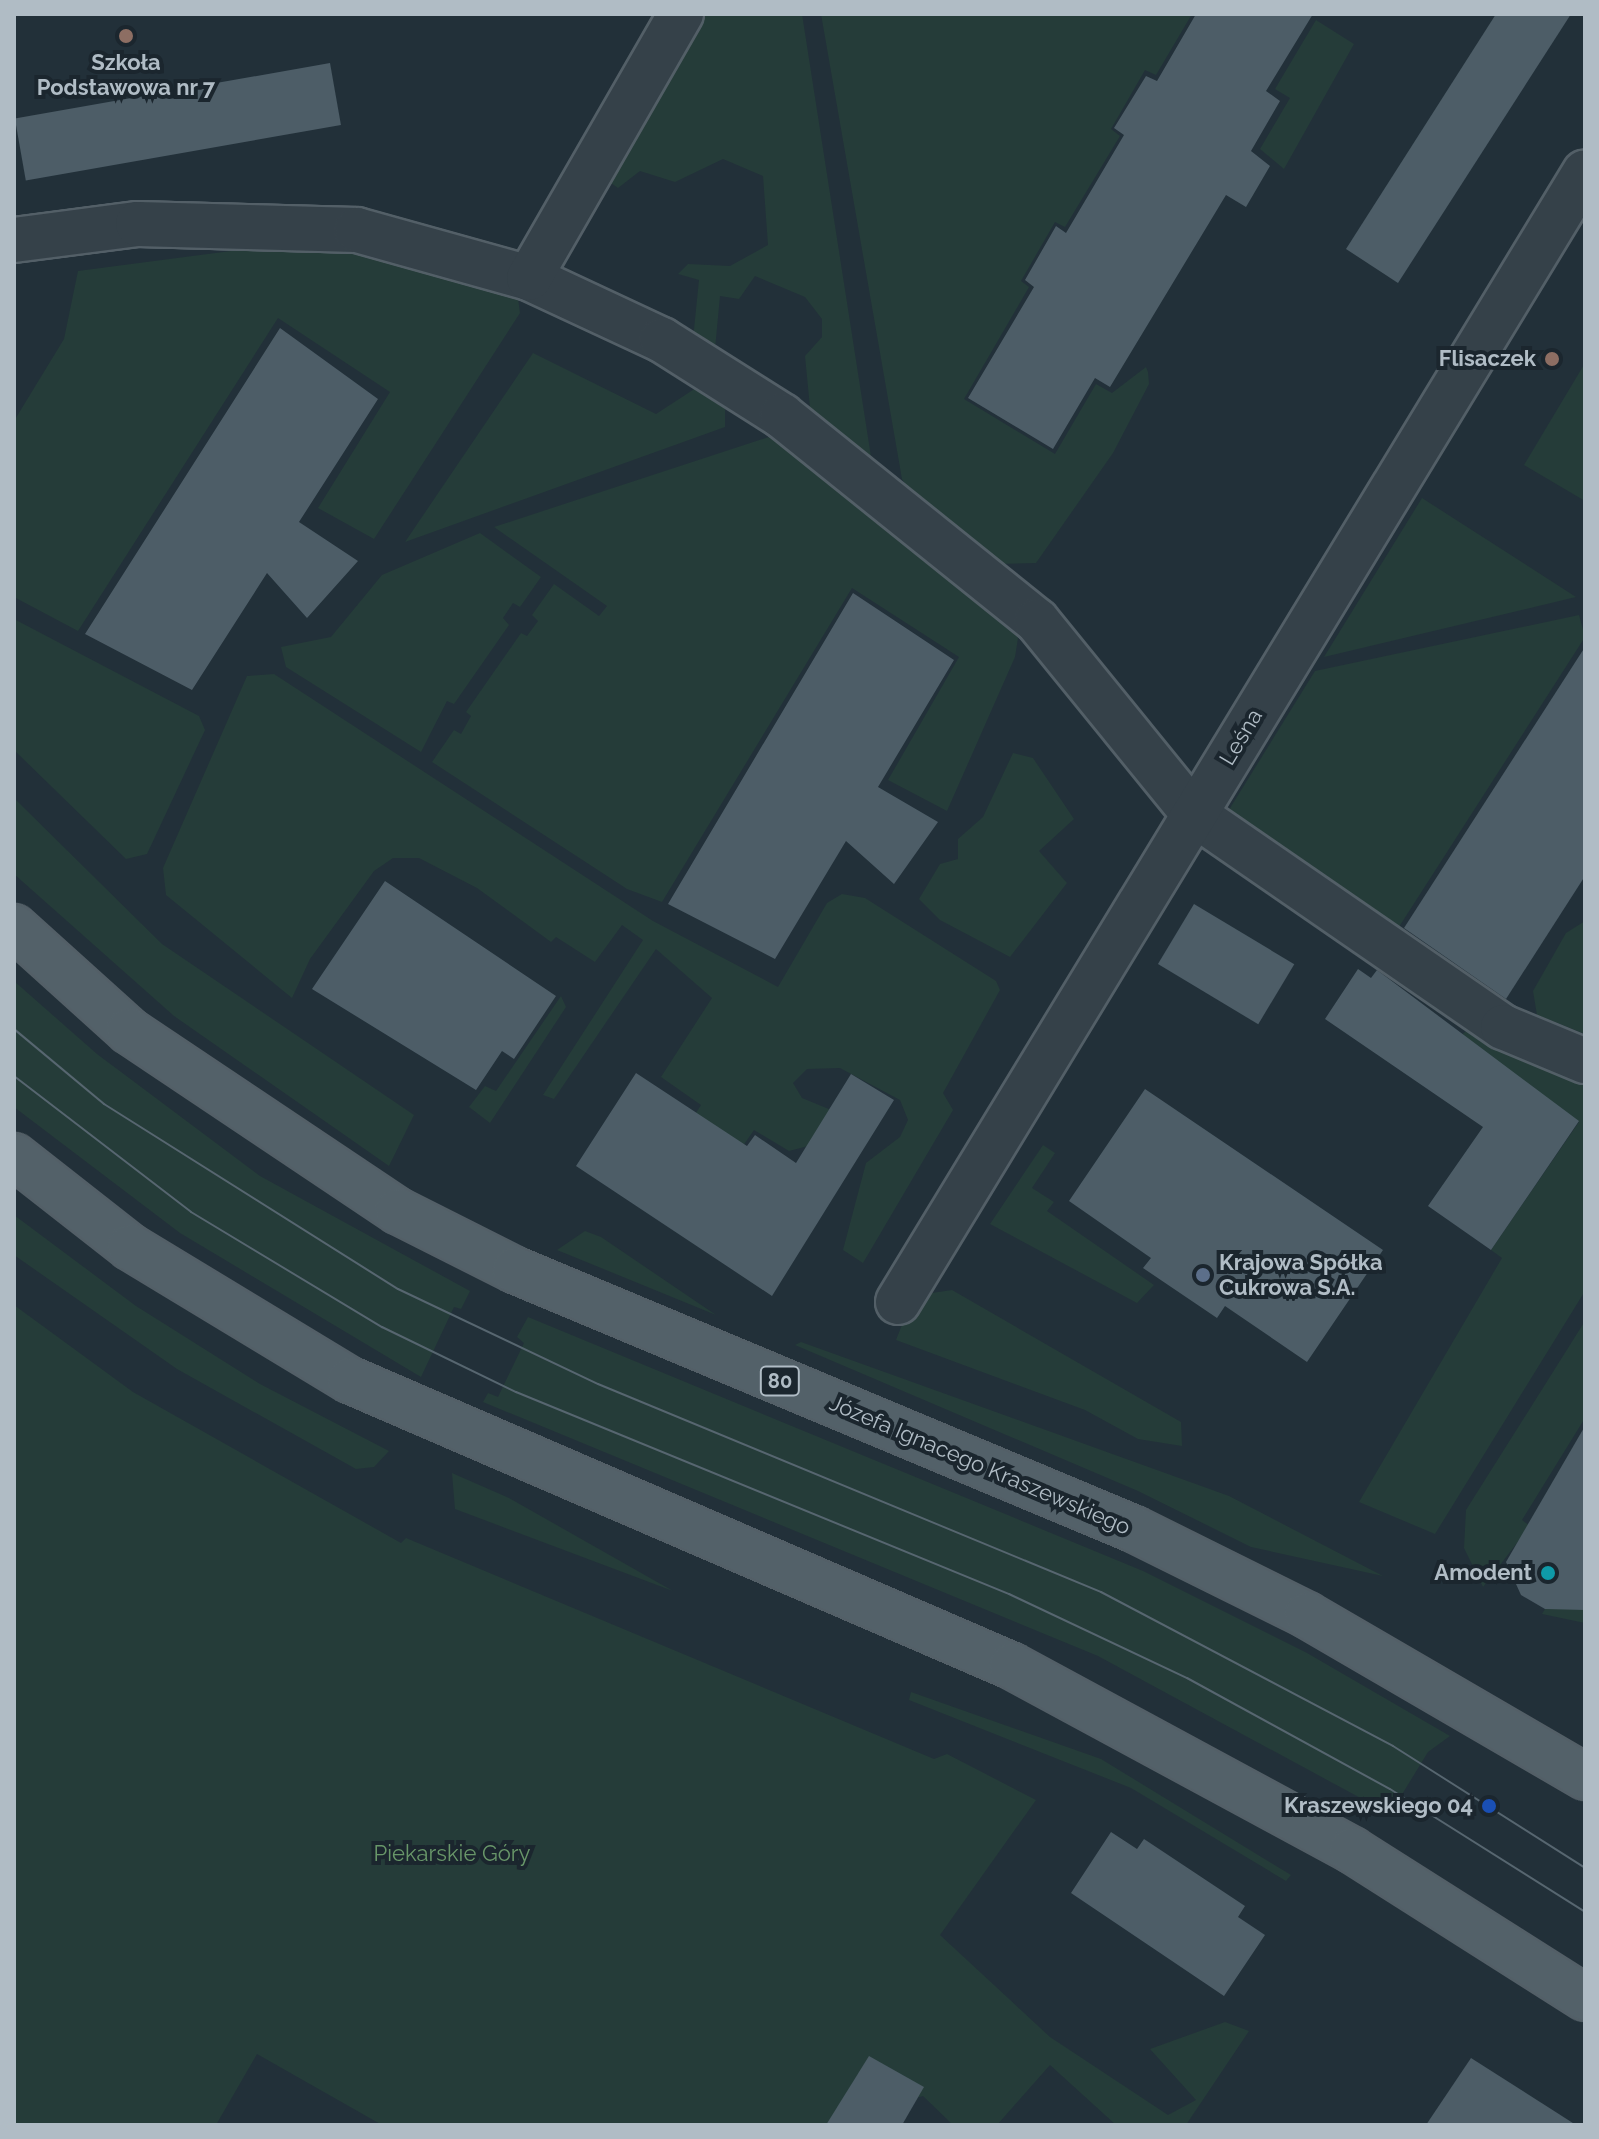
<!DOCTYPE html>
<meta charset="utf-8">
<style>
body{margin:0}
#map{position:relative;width:1599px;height:2139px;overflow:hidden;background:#223039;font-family:Raleway,sans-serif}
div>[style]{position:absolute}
.green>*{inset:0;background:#253c39}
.building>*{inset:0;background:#4d5d67;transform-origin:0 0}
.roads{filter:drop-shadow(2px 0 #535f67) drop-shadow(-2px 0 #535f67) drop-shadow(0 2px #535f67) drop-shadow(0 -2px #535f67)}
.street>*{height:44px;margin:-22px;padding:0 22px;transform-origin:22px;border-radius:22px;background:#354149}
.primary>*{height:44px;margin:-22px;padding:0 22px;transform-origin:22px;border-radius:22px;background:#536169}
.tram>*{height:2px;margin:-1px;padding:0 1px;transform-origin:1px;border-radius:1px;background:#576670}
.dots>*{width:22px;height:22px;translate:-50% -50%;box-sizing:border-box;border:4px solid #1b262e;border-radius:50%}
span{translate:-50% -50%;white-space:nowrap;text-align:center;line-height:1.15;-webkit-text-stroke:8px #1b262e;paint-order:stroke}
.shield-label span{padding:2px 6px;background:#1b262e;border:2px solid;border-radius:6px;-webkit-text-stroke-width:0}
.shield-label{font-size:20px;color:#b0bcc5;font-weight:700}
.poi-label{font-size:22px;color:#b0bcc5;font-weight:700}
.right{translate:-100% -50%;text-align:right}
.left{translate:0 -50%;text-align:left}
.street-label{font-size:22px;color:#b0bcc5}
.park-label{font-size:22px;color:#689669}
.frame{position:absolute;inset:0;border:16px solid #b0bcc5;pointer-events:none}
</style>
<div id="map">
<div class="green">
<div style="clip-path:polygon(706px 14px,802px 14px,872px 463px,811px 418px,805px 356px,822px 337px,822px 319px,805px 297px,755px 276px,739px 299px,720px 296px,715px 349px,693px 339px,699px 280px,678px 274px,688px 264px,730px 266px,768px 245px,763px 176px,723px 159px,675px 182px,640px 171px,618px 188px,608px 181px)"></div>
<div style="clip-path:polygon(821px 14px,1192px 14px,1156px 75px,1145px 70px,1111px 129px,1120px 136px,1065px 227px,1055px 222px,1021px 281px,1029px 287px,964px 399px,1055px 454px,1096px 384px,1112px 393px,1146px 367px,1148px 372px,1149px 384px,1113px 453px,1036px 563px,994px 564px,914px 498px,902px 479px)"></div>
<div style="clip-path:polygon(1316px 20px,1354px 44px,1284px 169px,1260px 149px,1290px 98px,1275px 89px)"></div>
<div style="clip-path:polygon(284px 244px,424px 264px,518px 298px,520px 313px,374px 539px,318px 508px,390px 392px,278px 318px,78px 631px,14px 597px,14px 421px,64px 339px,78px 271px)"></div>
<div style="clip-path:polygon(533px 353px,656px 414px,702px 384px,725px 399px,725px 427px,405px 542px)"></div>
<div style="clip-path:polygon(1585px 363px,1585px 501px,1524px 465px)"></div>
<div style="clip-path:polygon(775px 435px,1009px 623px,1018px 638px,1015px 657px,947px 811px,888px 780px,959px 657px,852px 588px,662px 902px,627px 889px,432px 762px,454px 730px,461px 734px,471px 716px,466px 712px,521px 633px,527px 636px,538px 621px,532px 615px,554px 584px,599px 616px,607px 606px,494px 527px)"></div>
<div style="clip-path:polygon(1422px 498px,1576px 597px,1324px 657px)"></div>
<div style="clip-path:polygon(480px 533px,541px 577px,520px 607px,513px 603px,503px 618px,509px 625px,454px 704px,447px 701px,421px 752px,286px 667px,281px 647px,331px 637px,382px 575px)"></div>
<div style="clip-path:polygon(1579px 615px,1585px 637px,1397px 930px,1227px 813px,1315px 671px)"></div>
<div style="clip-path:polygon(14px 619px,199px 716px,205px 730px,147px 854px,126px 859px,14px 750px)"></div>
<div style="clip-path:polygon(274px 674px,653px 921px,778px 987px,827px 903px,842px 894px,865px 898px,996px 981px,1000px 990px,943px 1093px,953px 1110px,863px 1263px,843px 1250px,866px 1163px,900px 1137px,908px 1120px,900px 1100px,840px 1068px,807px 1069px,793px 1083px,802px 1098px,836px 1112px,808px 1146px,789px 1151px,754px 1130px,738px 1153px,691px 1121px,701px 1105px,661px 1077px,712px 998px,656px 949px,554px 1099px,543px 1095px,643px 940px,622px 925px,595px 962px,556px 937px,551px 942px,477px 888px,419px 858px,393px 858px,374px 871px,310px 959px,292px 998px,166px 895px,163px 868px,247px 676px)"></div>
<div style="clip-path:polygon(1013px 753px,1033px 758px,1074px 819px,1039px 851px,1067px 883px,1010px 957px,940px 920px,919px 899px,940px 864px,958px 859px,958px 839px,983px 817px)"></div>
<div style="clip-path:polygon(14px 798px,162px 944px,414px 1115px,389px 1166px,174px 1016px,14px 874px)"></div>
<div style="clip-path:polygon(1585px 921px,1585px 1034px,1537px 1015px,1533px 991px,1566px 933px)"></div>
<div style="clip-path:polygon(14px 981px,97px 1054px,260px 1176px,470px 1291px,461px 1309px,454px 1307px,421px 1377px,180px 1233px,14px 1107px)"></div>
<div style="clip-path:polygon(561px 996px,566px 1007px,490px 1123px,469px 1107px,485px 1086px,496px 1091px)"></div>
<div style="clip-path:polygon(1471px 1027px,1504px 1050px,1585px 1084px,1585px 1291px,1435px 1534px,1359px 1502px,1502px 1258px,1491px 1250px,1579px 1122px,1459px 1037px)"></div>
<div style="clip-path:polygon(1043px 1145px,1055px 1153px,1032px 1188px,1054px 1202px,1047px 1211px,1154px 1285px,1137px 1303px,990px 1224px)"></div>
<div style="clip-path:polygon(14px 1215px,136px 1306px,260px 1384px,389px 1451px,374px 1467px,356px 1469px,177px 1369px,14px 1255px)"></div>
<div style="clip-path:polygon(585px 1231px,601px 1237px,716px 1315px,557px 1250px)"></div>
<div style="clip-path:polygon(952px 1290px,1181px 1422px,1182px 1446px,1138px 1439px,1085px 1410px,896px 1340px,907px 1312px,925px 1294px)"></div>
<div style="clip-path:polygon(14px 1305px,133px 1392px,401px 1543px,406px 1538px,934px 1759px,947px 1754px,1036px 1800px,940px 1935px,1050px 2037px,1168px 2115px,1196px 2100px,1150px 2049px,1225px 2022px,1249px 2031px,1186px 2125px,1116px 2125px,1050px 2065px,997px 2125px,953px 2125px,923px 2096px,822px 2125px,382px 2125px,257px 2054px,216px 2125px,14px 2125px)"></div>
<div style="clip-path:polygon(528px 1317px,1143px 1571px,1307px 1653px,1450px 1736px,1428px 1752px,1390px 1814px,1098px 1656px,483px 1402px,488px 1393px,498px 1397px,524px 1343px,517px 1337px)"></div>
<div style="clip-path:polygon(1585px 1321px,1585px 1418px,1522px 1520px,1530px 1526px,1483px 1587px,1464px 1548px,1466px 1510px)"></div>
<div style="clip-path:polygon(801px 1342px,1229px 1496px,1383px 1576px,1251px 1547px,1138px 1491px,795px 1345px)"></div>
<div style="clip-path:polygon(452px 1473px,509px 1498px,673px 1591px,455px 1509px)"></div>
<div style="clip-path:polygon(1585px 1604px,1585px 1623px,1542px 1614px,1545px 1609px)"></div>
<div style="clip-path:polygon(911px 1692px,1101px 1759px,1291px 1875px,1286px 1881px,1131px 1788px,909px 1700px)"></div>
</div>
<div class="building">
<div style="clip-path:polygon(1196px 14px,1313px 14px,1266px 91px,1280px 101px,1251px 151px,1270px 166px,1246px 207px,1226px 195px,1110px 387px,1095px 378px,1053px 449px,968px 398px,1034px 287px,1025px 280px,1056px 226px,1066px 233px,1124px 135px,1114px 128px,1146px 76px,1157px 81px)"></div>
<div style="clip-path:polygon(1496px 14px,1571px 14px,1398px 283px,1346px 249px)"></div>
<div style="left:330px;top:63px;width:63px;height:320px;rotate:80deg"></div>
<div style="clip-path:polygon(280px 328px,378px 399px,299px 522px,358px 561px,307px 618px,267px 573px,192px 690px,85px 634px)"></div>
<div style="clip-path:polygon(853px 593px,954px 660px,878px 787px,938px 822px,894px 884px,846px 841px,775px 959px,668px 904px)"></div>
<div style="clip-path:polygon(1585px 647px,1585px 876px,1506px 999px,1404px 928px)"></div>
<div style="clip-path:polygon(385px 881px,556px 996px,514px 1059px,502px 1051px,476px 1090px,312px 989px)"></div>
<div style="left:1194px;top:904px;width:117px;height:70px;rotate:31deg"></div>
<div style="clip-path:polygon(1358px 969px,1371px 978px,1377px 970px,1579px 1121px,1491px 1250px,1428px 1206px,1483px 1127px,1325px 1019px)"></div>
<div style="clip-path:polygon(636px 1073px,747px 1146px,755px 1135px,796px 1163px,851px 1074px,894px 1100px,772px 1296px,576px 1166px)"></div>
<div style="clip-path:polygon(1145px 1089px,1383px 1250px,1307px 1362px,1225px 1306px,1217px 1318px,1143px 1268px,1151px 1258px,1069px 1201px)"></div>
<div style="clip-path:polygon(1585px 1426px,1585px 1610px,1545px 1609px,1521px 1595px,1506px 1562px)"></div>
<div style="clip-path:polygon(1111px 1832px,1137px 1849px,1144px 1839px,1245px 1906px,1238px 1917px,1265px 1935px,1224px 1996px,1071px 1893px)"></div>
<div style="clip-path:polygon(869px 2056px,924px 2087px,902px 2125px,826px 2125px)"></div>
<div style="clip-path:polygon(1471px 2058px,1576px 2125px,1426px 2125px)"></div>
</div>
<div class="roads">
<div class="street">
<div style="left:14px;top:240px;width:125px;rotate:-7.4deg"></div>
<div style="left:138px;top:224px;width:219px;rotate:1.6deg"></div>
<div style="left:357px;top:230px;width:179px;rotate:15.6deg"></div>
<div style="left:529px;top:278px;width:147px;rotate:25deg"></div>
<div style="left:662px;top:340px;width:142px;rotate:32.3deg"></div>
<div style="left:782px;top:416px;width:327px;rotate:38.8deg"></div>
<div style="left:1037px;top:621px;width:249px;rotate:50.9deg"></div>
<div style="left:1194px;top:814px;width:375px;rotate:34.6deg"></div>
<div style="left:1503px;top:1027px;width:89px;rotate:22.5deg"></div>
<div style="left:529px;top:278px;width:305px;rotate:-60.1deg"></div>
<div style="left:898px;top:1302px;width:1322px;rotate:-58.7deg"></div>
</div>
<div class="primary">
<div style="left:14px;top:927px;width:155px;rotate:42.1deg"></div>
<div style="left:129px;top:1031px;width:324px;rotate:33.8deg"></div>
<div style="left:398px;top:1211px;width:131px;rotate:26.8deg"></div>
<div style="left:515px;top:1270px;width:671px;rotate:22.71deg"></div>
<div style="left:1134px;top:1529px;width:193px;rotate:26.4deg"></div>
<div style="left:1307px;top:1615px;width:322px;rotate:30.2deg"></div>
<div style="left:14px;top:1156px;width:147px;rotate:38.1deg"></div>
<div style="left:130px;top:1247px;width:257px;rotate:31.2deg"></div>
<div style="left:350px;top:1380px;width:721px;rotate:23.37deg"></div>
<div style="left:1012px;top:1666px;width:387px;rotate:28.4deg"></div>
<div style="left:1352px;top:1850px;width:276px;rotate:32.4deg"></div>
</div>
</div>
<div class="tram">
<div style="left:14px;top:1029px;width:117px;rotate:39.8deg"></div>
<div style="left:104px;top:1104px;width:347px;rotate:32.2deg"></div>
<div style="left:398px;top:1289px;width:221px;rotate:25.4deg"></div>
<div style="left:598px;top:1384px;width:544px;rotate:22.47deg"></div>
<div style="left:1101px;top:1592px;width:330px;rotate:27.8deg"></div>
<div style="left:1393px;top:1746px;width:227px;rotate:32.4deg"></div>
<div style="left:14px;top:1076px;width:223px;rotate:37.5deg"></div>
<div style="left:191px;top:1212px;width:223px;rotate:31.1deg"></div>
<div style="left:382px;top:1327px;width:149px;rotate:25.9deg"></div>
<div style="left:516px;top:1392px;width:533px;rotate:22.28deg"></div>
<div style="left:1009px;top:1594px;width:197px;rotate:25.3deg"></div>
<div style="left:1187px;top:1678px;width:231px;rotate:28.7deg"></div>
<div style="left:1390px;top:1789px;width:231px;rotate:32.2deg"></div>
</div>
<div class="dots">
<div style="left:126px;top:36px;background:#8d6e63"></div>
<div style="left:1552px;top:359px;background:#8d6e63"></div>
<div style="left:1203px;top:1275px;background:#5c6f8a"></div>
<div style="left:1548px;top:1573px;background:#0f9aa8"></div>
<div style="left:1489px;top:1806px;background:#1a4fb4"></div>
</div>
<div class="shield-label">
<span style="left:780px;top:1381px">80</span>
</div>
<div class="poi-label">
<span style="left:126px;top:75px">Szkoła<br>Podstawowa nr 7</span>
<span class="right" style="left:1536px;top:359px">Flisaczek</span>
<span class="left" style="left:1219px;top:1275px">Krajowa Spółka<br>Cukrowa S.A.</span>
<span class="right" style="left:1532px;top:1573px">Amodent</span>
<span class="right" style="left:1473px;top:1806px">Kraszewskiego 04</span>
</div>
<div class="street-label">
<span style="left:1241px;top:737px;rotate:-59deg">Leśna</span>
<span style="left:980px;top:1465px;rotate:23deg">Józefa Ignacego Kraszewskiego</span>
</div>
<div class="park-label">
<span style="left:452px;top:1854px">Piekarskie Góry</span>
</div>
<div class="frame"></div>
</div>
